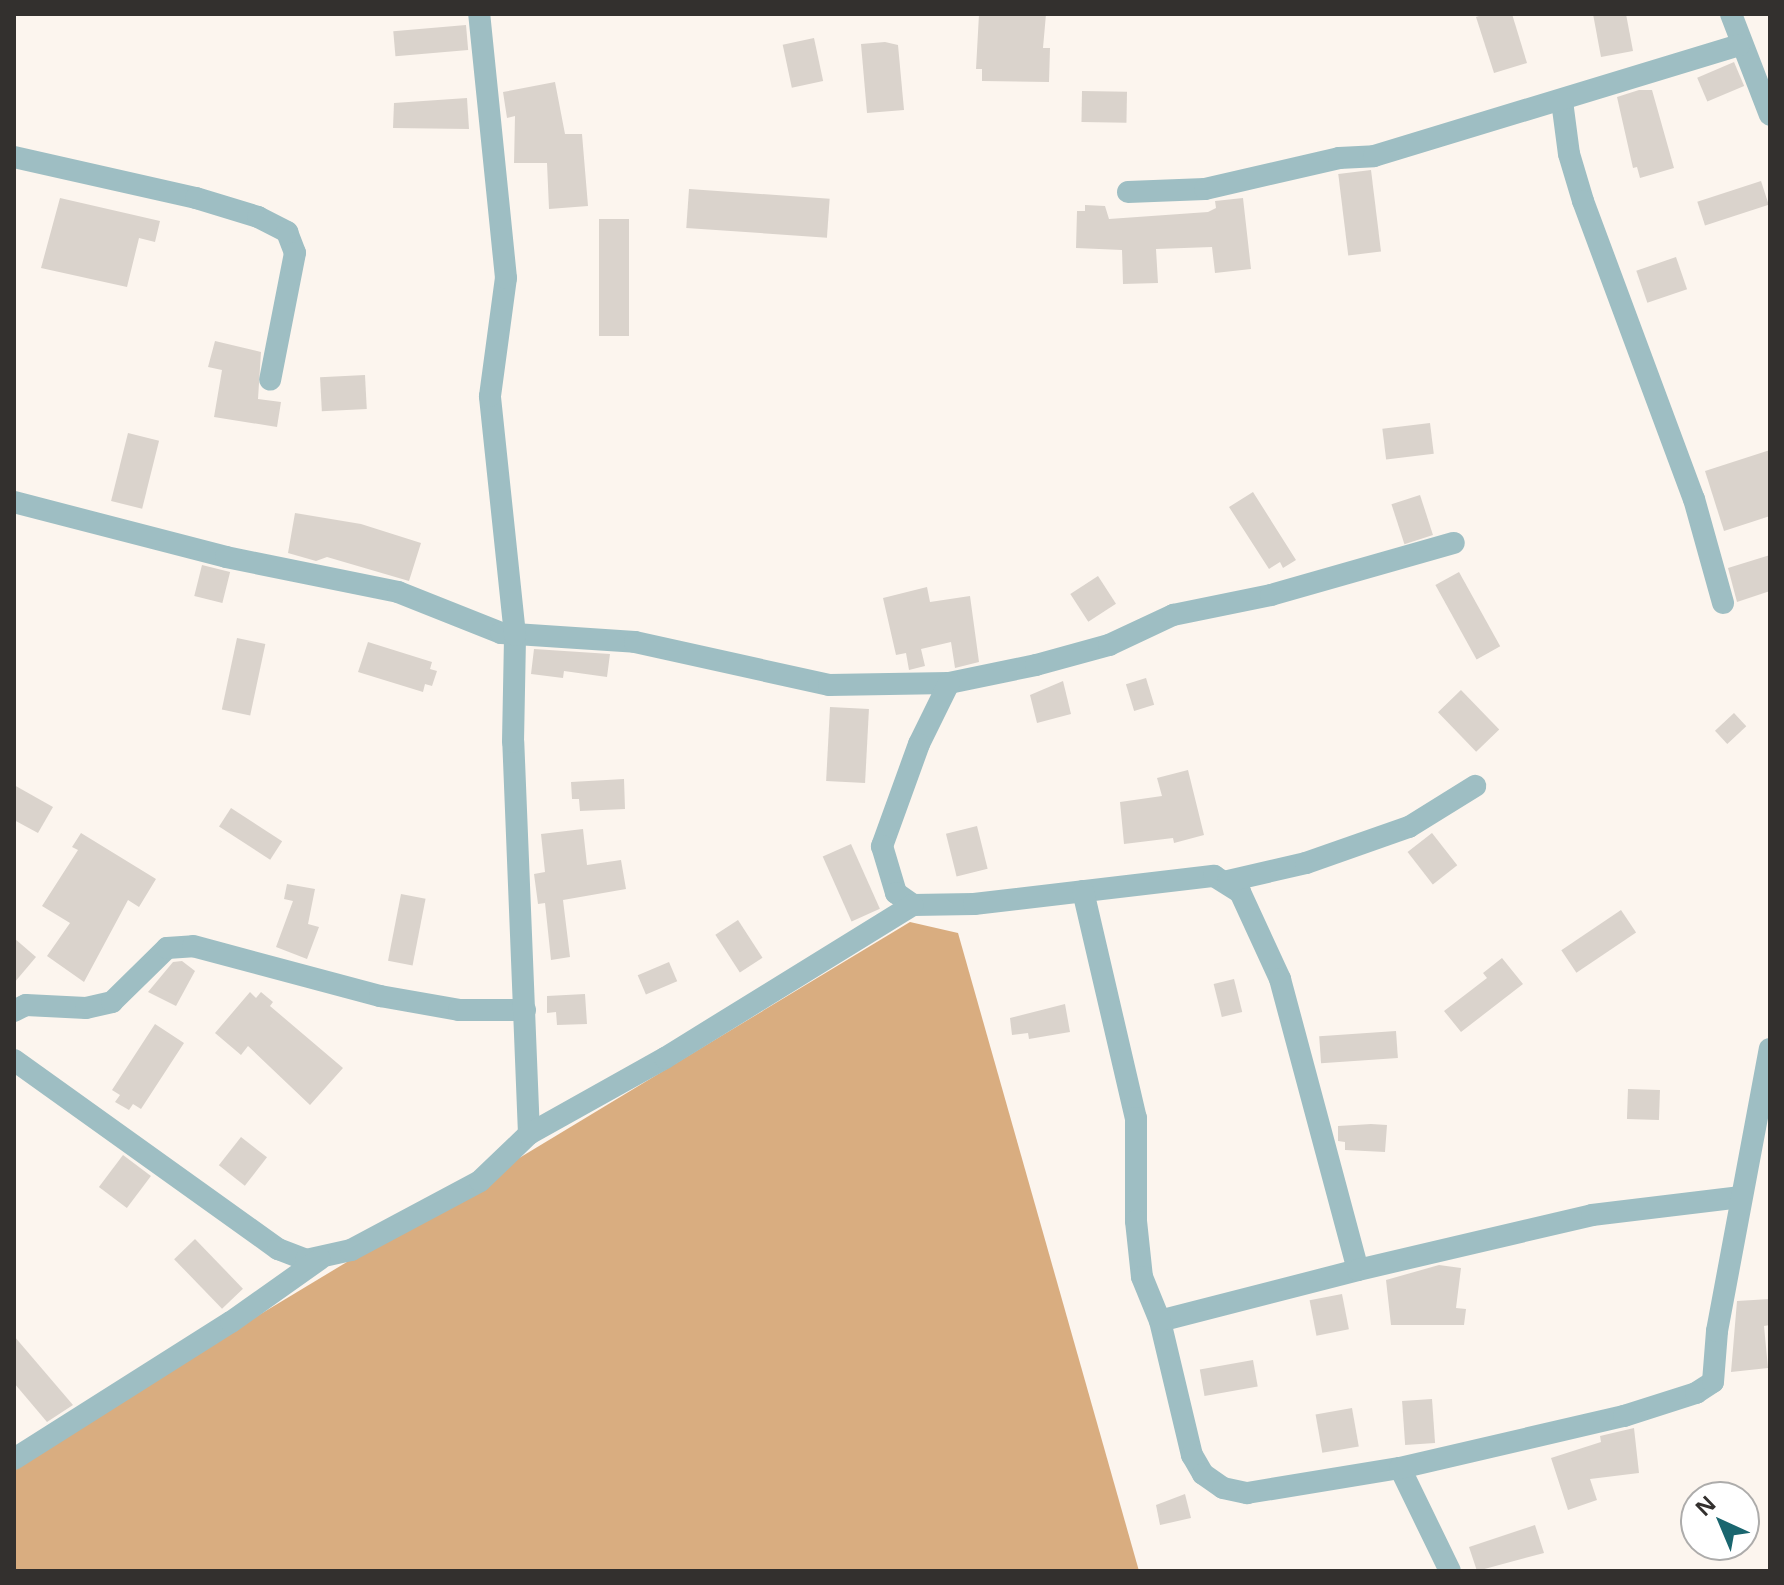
<!DOCTYPE html>
<style>
body{margin:0}
#map{position:relative;width:1784px;height:1585px;overflow:hidden;background:#fcf5ee;font-family:"Open Sans",sans-serif}
div>[style]{position:absolute}
.forest>*{inset:0;background:#d9ad80}
.building>*{inset:0;background:#dad3cc;transform-origin:0 0}
.minor>*{height:22px;margin:-11px;padding:0 11px;transform-origin:11px;border-radius:11px;background:#9ebec3}
span{translate:-50% -50%;white-space:nowrap;text-align:center;line-height:1.15;-webkit-text-stroke:7px #fff;paint-order:stroke}
.frame{position:absolute;inset:0;border:16px solid #33302e;pointer-events:none}
.north{position:absolute;left:1680px;top:1481px;width:80px;height:80px;box-sizing:border-box;background:#fff;border:2px solid #adacab;border-radius:50%;rotate:316deg;font-size:22px;font-weight:700;line-height:32px;text-align:center;color:#33302e}
.north::after{content:'';display:block;margin:auto;width:28px;height:36px;background:#1a666f;clip-path:polygon(50% 0,100% 100%,50% 72%,0 100%)}
</style>
<div id="map">
<div class="forest">
<div style="clip-path:polygon(910px 922px,958px 933px,1139px 1571px,14px 1571px,14px 1463px)"></div>
</div>
<div class="building">
<div style="clip-path:polygon(979px 14px,1046px 14px,1043px 48px,1050px 48px,1049px 82px,982px 81px,982px 69px,976px 69px)"></div>
<div style="clip-path:polygon(1485px 14px,1512px 14px,1527px 63px,1494px 73px,1476px 17px)"></div>
<div style="clip-path:polygon(1593px 14px,1626px 14px,1633px 51px,1601px 57px)"></div>
<div style="left:466px;top:25px;width:25px;height:73px;rotate:85deg"></div>
<div style="left:814px;top:38px;width:44px;height:32px;rotate:78deg"></div>
<div style="clip-path:polygon(885px 42px,898px 45px,904px 110px,867px 113px,861px 44px)"></div>
<div style="left:1734px;top:62px;width:26px;height:40px;rotate:67deg"></div>
<div style="clip-path:polygon(555px 82px,565px 134px,582px 134px,588px 206px,549px 209px,547px 163px,514px 163px,515px 116px,507px 118px,503px 92px)"></div>
<div style="clip-path:polygon(1639px 90px,1652px 90px,1674px 168px,1640px 178px,1637px 167px,1633px 168px,1617px 97px)"></div>
<div style="left:1082px;top:91px;width:45px;height:31px;rotate:1deg"></div>
<div style="clip-path:polygon(467px 98px,469px 129px,393px 128px,394px 103px)"></div>
<div style="left:1371px;top:170px;width:82px;height:33px;rotate:83deg"></div>
<div style="left:1761px;top:181px;width:25px;height:67px;rotate:72deg"></div>
<div style="left:689px;top:189px;width:141px;height:39px;rotate:4deg"></div>
<div style="clip-path:polygon(60px 198px,160px 221px,155px 242px,139px 238px,127px 287px,41px 268px)"></div>
<div style="clip-path:polygon(1243px 198px,1251px 269px,1215px 273px,1212px 247px,1156px 249px,1158px 283px,1123px 284px,1122px 250px,1076px 248px,1077px 211px,1085px 211px,1085px 205px,1105px 206px,1109px 219px,1208px 212px,1216px 208px,1215px 201px)"></div>
<div style="left:629px;top:219px;width:117px;height:30px;rotate:90deg"></div>
<div style="left:1676px;top:257px;width:34px;height:42px;rotate:71deg"></div>
<div style="clip-path:polygon(215px 341px,261px 352px,258px 399px,281px 402px,277px 427px,214px 417px,222px 370px,208px 367px)"></div>
<div style="left:365px;top:375px;width:34px;height:45px;rotate:87deg"></div>
<div style="left:1430px;top:423px;width:31px;height:48px;rotate:83deg"></div>
<div style="left:128px;top:433px;width:32px;height:70px;rotate:14deg"></div>
<div style="clip-path:polygon(1770px 450px,1770px 516px,1724px 531px,1705px 471px)"></div>
<div style="clip-path:polygon(1253px 492px,1296px 560px,1283px 568px,1280px 562px,1269px 569px,1229px 507px)"></div>
<div style="left:1420px;top:495px;width:42px;height:30px;rotate:72deg"></div>
<div style="clip-path:polygon(295px 513px,361px 524px,421px 543px,409px 581px,327px 557px,316px 561px,288px 553px)"></div>
<div style="clip-path:polygon(1770px 555px,1770px 591px,1737px 602px,1728px 568px)"></div>
<div style="left:202px;top:565px;width:29px;height:32px;rotate:14deg"></div>
<div style="left:1459px;top:572px;width:85px;height:27px;rotate:61deg"></div>
<div style="left:1098px;top:576px;width:33px;height:33px;rotate:57deg"></div>
<div style="clip-path:polygon(927px 587px,930px 602px,970px 596px,979px 662px,955px 668px,951px 642px,921px 649px,925px 666px,909px 670px,906px 653px,896px 655px,883px 598px)"></div>
<div style="left:237px;top:638px;width:29px;height:73px;rotate:12deg"></div>
<div style="clip-path:polygon(368px 642px,432px 662px,430px 669px,437px 671px,432px 686px,425px 684px,423px 692px,358px 672px)"></div>
<div style="clip-path:polygon(534px 649px,610px 654px,607px 677px,564px 671px,563px 678px,531px 674px)"></div>
<div style="left:1146px;top:678px;width:28px;height:21px;rotate:73deg"></div>
<div style="clip-path:polygon(1063px 681px,1071px 714px,1037px 723px,1030px 695px)"></div>
<div style="left:1461px;top:690px;width:55px;height:32px;rotate:46deg"></div>
<div style="left:830px;top:707px;width:39px;height:74px;rotate:3deg"></div>
<div style="left:1734px;top:713px;width:18px;height:26px;rotate:47deg"></div>
<div style="clip-path:polygon(1188px 770px,1204px 835px,1174px 843px,1173px 838px,1124px 844px,1120px 802px,1162px 796px,1157px 778px)"></div>
<div style="clip-path:polygon(624px 779px,625px 809px,580px 811px,579px 799px,572px 799px,571px 782px)"></div>
<div style="clip-path:polygon(14px 785px,53px 807px,38px 833px,14px 820px)"></div>
<div style="left:231px;top:808px;width:61px;height:22px;rotate:33deg"></div>
<div style="left:977px;top:826px;width:44px;height:32px;rotate:76deg"></div>
<div style="clip-path:polygon(583px 829px,587px 865px,621px 860px,626px 889px,563px 900px,570px 957px,551px 960px,545px 903px,538px 904px,534px 874px,545px 872px,541px 834px)"></div>
<div style="clip-path:polygon(81px 833px,156px 879px,139px 907px,128px 900px,84px 982px,47px 956px,70px 923px,42px 906px,78px 850px,72px 847px)"></div>
<div style="left:1432px;top:833px;width:41px;height:31px;rotate:52deg"></div>
<div style="left:851px;top:844px;width:71px;height:31px;rotate:66deg"></div>
<div style="clip-path:polygon(287px 884px,315px 889px,308px 924px,319px 927px,307px 959px,276px 947px,293px 901px,284px 899px)"></div>
<div style="left:401px;top:894px;width:25px;height:68px;rotate:11deg"></div>
<div style="left:1621px;top:910px;width:27px;height:72px;rotate:56deg"></div>
<div style="left:738px;top:920px;width:45px;height:27px;rotate:57deg"></div>
<div style="clip-path:polygon(14px 938px,36px 957px,14px 983px)"></div>
<div style="clip-path:polygon(1502px 958px,1523px 984px,1461px 1032px,1444px 1011px,1487px 978px,1483px 973px)"></div>
<div style="clip-path:polygon(182px 961px,195px 971px,176px 1006px,148px 992px,173px 962px)"></div>
<div style="left:669px;top:962px;width:21px;height:34px;rotate:67deg"></div>
<div style="left:1234px;top:979px;width:34px;height:21px;rotate:76deg"></div>
<div style="clip-path:polygon(250px 992px,256px 998px,261px 992px,273px 1002px,270px 1006px,343px 1068px,310px 1105px,248px 1046px,241px 1055px,215px 1033px)"></div>
<div style="clip-path:polygon(585px 994px,587px 1024px,557px 1025px,556px 1012px,547px 1013px,547px 996px)"></div>
<div style="clip-path:polygon(1065px 1004px,1070px 1032px,1029px 1039px,1028px 1033px,1012px 1035px,1010px 1018px)"></div>
<div style="clip-path:polygon(155px 1024px,184px 1043px,141px 1109px,133px 1104px,129px 1110px,115px 1102px,120px 1095px,112px 1090px)"></div>
<div style="left:1396px;top:1031px;width:27px;height:77px;rotate:86deg"></div>
<div style="left:1628px;top:1089px;width:32px;height:30px;rotate:2deg"></div>
<div style="clip-path:polygon(1371px 1124px,1387px 1125px,1385px 1152px,1345px 1150px,1345px 1142px,1338px 1141px,1338px 1126px)"></div>
<div style="left:241px;top:1137px;width:33px;height:36px;rotate:38deg"></div>
<div style="left:123px;top:1155px;width:35px;height:40px;rotate:37deg"></div>
<div style="left:195px;top:1239px;width:69px;height:29px;rotate:46deg"></div>
<div style="clip-path:polygon(1439px 1265px,1461px 1268px,1456px 1308px,1466px 1309px,1464px 1325px,1391px 1325px,1386px 1280px)"></div>
<div style="left:1342px;top:1294px;width:36px;height:33px;rotate:79deg"></div>
<div style="clip-path:polygon(1770px 1299px,1770px 1325px,1764px 1326px,1768px 1368px,1731px 1372px,1737px 1301px)"></div>
<div style="clip-path:polygon(14px 1336px,73px 1405px,47px 1422px,14px 1383px)"></div>
<div style="left:1253px;top:1360px;width:27px;height:54px;rotate:80deg"></div>
<div style="left:1432px;top:1399px;width:44px;height:30px;rotate:86deg"></div>
<div style="left:1352px;top:1408px;width:39px;height:37px;rotate:80deg"></div>
<div style="clip-path:polygon(1634px 1428px,1639px 1473px,1590px 1479px,1597px 1500px,1568px 1510px,1551px 1458px,1601px 1442px,1600px 1436px)"></div>
<div style="clip-path:polygon(1185px 1494px,1191px 1518px,1160px 1525px,1156px 1505px)"></div>
<div style="clip-path:polygon(1535px 1525px,1544px 1553px,1477px 1571px,1469px 1547px)"></div>
</div>
<div class="minor">
<div style="left:1731px;top:14px;width:108px;rotate:68.9deg"></div>
<div style="left:1562px;top:101px;width:53px;rotate:82.5deg"></div>
<div style="left:1569px;top:154px;width:49px;rotate:73.4deg"></div>
<div style="left:1583px;top:201px;width:318px;rotate:69.6deg"></div>
<div style="left:1694px;top:499px;width:108px;rotate:74.4deg"></div>
<div style="left:14px;top:157px;width:187px;rotate:12.7deg"></div>
<div style="left:196px;top:198px;width:65px;rotate:17deg"></div>
<div style="left:258px;top:217px;width:33px;rotate:27deg"></div>
<div style="left:287px;top:232px;width:22px;rotate:69deg"></div>
<div style="left:295px;top:253px;width:129px;rotate:101.1deg"></div>
<div style="left:1128px;top:192px;width:77px;rotate:-2.2deg"></div>
<div style="left:1205px;top:189px;width:138px;rotate:-13deg"></div>
<div style="left:1339px;top:158px;width:35px;rotate:-3deg"></div>
<div style="left:1374px;top:156px;width:382px;rotate:-16.9deg"></div>
<div style="left:14px;top:502px;width:219px;rotate:14.5deg"></div>
<div style="left:226px;top:557px;width:176px;rotate:11.5deg"></div>
<div style="left:398px;top:592px;width:111px;rotate:21.7deg"></div>
<div style="left:501px;top:633px;width:134px;rotate:3.8deg"></div>
<div style="left:635px;top:642px;width:199px;rotate:12.5deg"></div>
<div style="left:829px;top:685px;width:120px;rotate:-1deg"></div>
<div style="left:949px;top:683px;width:89px;rotate:-11.7deg"></div>
<div style="left:1036px;top:665px;width:76px;rotate:-15.3deg"></div>
<div style="left:1109px;top:645px;width:71px;rotate:-25.1deg"></div>
<div style="left:1173px;top:615px;width:100px;rotate:-11.5deg"></div>
<div style="left:1271px;top:595px;width:190px;rotate:-15.9deg"></div>
<div style="left:949px;top:683px;width:68px;rotate:116.2deg"></div>
<div style="left:919px;top:744px;width:109px;rotate:109.9deg"></div>
<div style="left:882px;top:846px;width:49px;rotate:73.4deg"></div>
<div style="left:896px;top:893px;width:21px;rotate:35deg"></div>
<div style="left:913px;top:905px;width:61px;rotate:-0.9deg"></div>
<div style="left:974px;top:904px;width:242px;rotate:-6.7deg"></div>
<div style="left:1214px;top:876px;width:31px;rotate:32deg"></div>
<div style="left:1240px;top:892px;width:96px;rotate:65.3deg"></div>
<div style="left:1280px;top:979px;width:301px;rotate:75deg"></div>
<div style="left:1358px;top:1270px;width:204px;rotate:165.6deg"></div>
<div style="left:1160px;top:1321px;width:138px;rotate:76.6deg"></div>
<div style="left:1192px;top:1455px;width:22px;rotate:60deg"></div>
<div style="left:1203px;top:1474px;width:24px;rotate:35deg"></div>
<div style="left:1223px;top:1488px;width:25px;rotate:12deg"></div>
<div style="left:1247px;top:1493px;width:155px;rotate:-9.3deg"></div>
<div style="left:1400px;top:1468px;width:114px;rotate:64.1deg"></div>
<div style="left:1228px;top:881px;width:80px;rotate:-13deg"></div>
<div style="left:1306px;top:863px;width:109px;rotate:-19.3deg"></div>
<div style="left:1409px;top:827px;width:78px;rotate:-31.8deg"></div>
<div style="left:1083px;top:891px;width:233px;rotate:76.9deg"></div>
<div style="left:1136px;top:1118px;width:103px;rotate:90deg"></div>
<div style="left:1136px;top:1221px;width:56px;rotate:83.9deg"></div>
<div style="left:1142px;top:1277px;width:48px;rotate:67.8deg"></div>
<div style="left:14px;top:1011px;width:13px;rotate:-27deg"></div>
<div style="left:26px;top:1005px;width:60px;rotate:2.9deg"></div>
<div style="left:86px;top:1008px;width:27px;rotate:-13deg"></div>
<div style="left:112px;top:1002px;width:77px;rotate:-44.5deg"></div>
<div style="left:167px;top:948px;width:26px;rotate:-4deg"></div>
<div style="left:193px;top:946px;width:194px;rotate:15deg"></div>
<div style="left:380px;top:996px;width:80px;rotate:10deg"></div>
<div style="left:459px;top:1010px;width:66px"></div>
<div style="left:14px;top:1060px;width:325px;rotate:35.6deg"></div>
<div style="left:278px;top:1249px;width:30px;rotate:21deg"></div>
<div style="left:306px;top:1260px;width:46px;rotate:-12.5deg"></div>
<div style="left:351px;top:1250px;width:146px;rotate:-28.1deg"></div>
<div style="left:480px;top:1181px;width:68px;rotate:-43.8deg"></div>
<div style="left:529px;top:1134px;width:392px;rotate:-92.3deg"></div>
<div style="left:513px;top:742px;width:107px;rotate:-88.9deg"></div>
<div style="left:515px;top:635px;width:240px;rotate:-96deg"></div>
<div style="left:490px;top:396px;width:119px;rotate:-82.3deg"></div>
<div style="left:506px;top:278px;width:265px;rotate:-95.8deg"></div>
<div style="left:529px;top:1134px;width:156px;rotate:-29.2deg"></div>
<div style="left:665px;top:1058px;width:291px;rotate:-31.7deg"></div>
<div style="left:1358px;top:1270px;width:240px;rotate:-13.2deg"></div>
<div style="left:1592px;top:1215px;width:150px;rotate:-6.9deg"></div>
<div style="left:14px;top:1459px;width:257px;rotate:-32.3deg"></div>
<div style="left:231px;top:1322px;width:109px;rotate:-35.3deg"></div>
<div style="left:1400px;top:1468px;width:230px;rotate:-13.1deg"></div>
<div style="left:1624px;top:1416px;width:76px;rotate:-17.7deg"></div>
<div style="left:1696px;top:1393px;width:20px;rotate:-33deg"></div>
<div style="left:1713px;top:1382px;width:51px;rotate:-85.5deg"></div>
<div style="left:1717px;top:1331px;width:287px;rotate:-79.4deg"></div>
</div>
<div class="frame"></div>
<div class="north">N</div>
</div>
